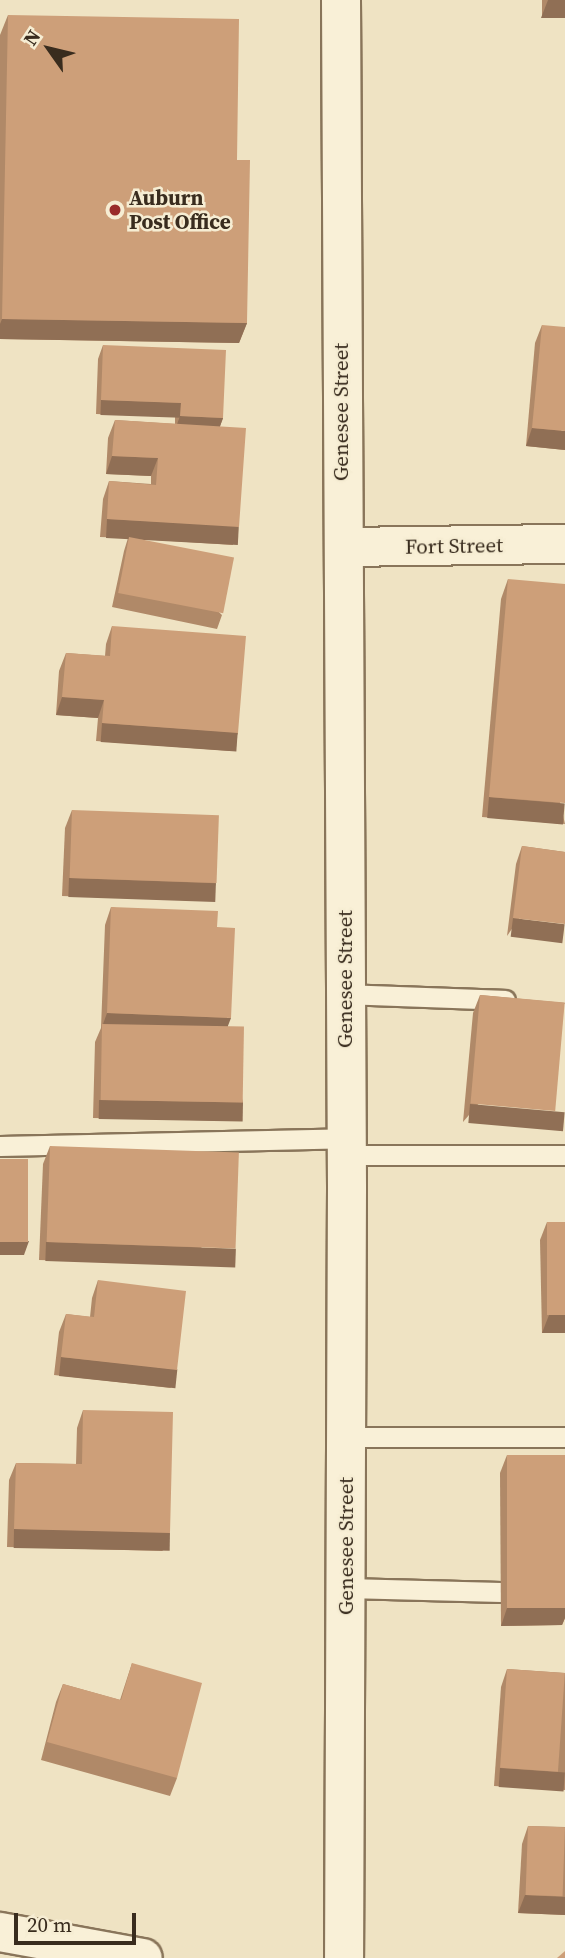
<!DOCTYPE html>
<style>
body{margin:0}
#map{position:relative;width:565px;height:1958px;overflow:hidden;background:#efe3c3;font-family:"Source Serif 4",serif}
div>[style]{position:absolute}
.roads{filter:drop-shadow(2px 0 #89755a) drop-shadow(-2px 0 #89755a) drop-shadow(0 2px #89755a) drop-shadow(0 -2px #89755a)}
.lane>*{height:19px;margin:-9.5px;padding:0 9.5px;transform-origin:9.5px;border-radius:9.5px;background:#f9f0d7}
.street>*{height:38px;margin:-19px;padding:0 19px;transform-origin:19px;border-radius:19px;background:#f9f0d7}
.secondary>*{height:38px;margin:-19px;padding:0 19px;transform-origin:19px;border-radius:19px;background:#f9f0d7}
.wall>*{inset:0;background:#b08968;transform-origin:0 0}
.shaded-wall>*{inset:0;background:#906f55;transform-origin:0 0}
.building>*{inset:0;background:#cd9f79;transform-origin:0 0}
.dots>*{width:19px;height:19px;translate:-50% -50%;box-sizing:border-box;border:4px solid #f6edd3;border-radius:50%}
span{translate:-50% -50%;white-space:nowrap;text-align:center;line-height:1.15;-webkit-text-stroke:5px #f6edd3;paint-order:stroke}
.poi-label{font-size:21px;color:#392c1e;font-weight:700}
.left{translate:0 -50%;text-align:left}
.street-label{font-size:21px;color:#392c1e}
.north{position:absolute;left:14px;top:14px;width:70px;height:70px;-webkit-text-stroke:5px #f6edd3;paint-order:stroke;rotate:304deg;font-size:19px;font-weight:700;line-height:28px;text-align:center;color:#392c1e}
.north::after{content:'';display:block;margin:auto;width:24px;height:32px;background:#392c1e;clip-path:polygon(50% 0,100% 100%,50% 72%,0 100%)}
.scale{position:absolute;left:14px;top:1913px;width:122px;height:32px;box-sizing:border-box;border:4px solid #392c1e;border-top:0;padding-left:9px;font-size:21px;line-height:24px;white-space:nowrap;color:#392c1e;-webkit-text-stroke:5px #f6edd3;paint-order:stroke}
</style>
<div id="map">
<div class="roads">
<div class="lane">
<div style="left:345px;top:994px;width:160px;rotate:2.1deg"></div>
<div style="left:0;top:1146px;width:346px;rotate:-1.3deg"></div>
<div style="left:346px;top:1155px;width:219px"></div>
<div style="left:347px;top:1437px;width:218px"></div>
<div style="left:346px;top:1588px;width:155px;rotate:1.5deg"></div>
</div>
<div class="street">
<div style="left:344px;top:547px;width:221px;rotate:-0.8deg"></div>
<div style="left:0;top:1932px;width:145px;rotate:10.3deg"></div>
</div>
<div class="secondary">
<div style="left:341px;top:0;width:1189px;rotate:89.71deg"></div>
<div style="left:347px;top:1189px;width:769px;rotate:90.22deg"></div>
</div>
</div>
<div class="wall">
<div style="left:542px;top:0;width:23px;height:18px"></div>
<div style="clip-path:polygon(8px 15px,237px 160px,247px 323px,239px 343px,0 339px,0 35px)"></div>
<div style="clip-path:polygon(542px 325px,565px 450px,526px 446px,535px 343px)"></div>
<div style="clip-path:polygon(103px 345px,223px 418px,220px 426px,233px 545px,140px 539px,222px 615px,217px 629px,112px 607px,124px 551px,128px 538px,100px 537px,103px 499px,109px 481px,151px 484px,151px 476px,106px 474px,108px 438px,115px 420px,175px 424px,175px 417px,96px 414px,98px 359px)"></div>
<div style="clip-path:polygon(508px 579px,565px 824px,482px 817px,501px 599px)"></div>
<div style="clip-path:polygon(112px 626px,238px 733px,231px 751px,96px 741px,98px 718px,56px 715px,59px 671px,66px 653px,105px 656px,106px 644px)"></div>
<div style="clip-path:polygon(72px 810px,216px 883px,209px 901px,62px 896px,65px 828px)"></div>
<div style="clip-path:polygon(522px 846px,565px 852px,507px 936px,516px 864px)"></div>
<div style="clip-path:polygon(111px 907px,217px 927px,228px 1027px,243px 1103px,236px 1121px,93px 1118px,95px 1042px,101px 1028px,105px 925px)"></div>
<div style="clip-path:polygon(480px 995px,565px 1003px,463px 1122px,473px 1013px)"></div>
<div style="clip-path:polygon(50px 1146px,229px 1266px,39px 1260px,43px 1164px)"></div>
<div style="clip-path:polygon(547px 1222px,565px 1333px,542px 1333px,540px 1240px)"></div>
<div style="clip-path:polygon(98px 1280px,171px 1388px,54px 1375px,59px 1332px,66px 1314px,90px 1317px,92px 1298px)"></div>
<div style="clip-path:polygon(83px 1410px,163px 1551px,7px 1547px,9px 1480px,16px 1463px,76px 1464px,77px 1428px)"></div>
<div style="clip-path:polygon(507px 1455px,565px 1455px,565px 1618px,562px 1625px,501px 1626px,500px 1473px)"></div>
<div style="clip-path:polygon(132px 1663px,177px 1778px,170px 1796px,41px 1760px,56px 1702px,63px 1684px,120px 1700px)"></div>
<div style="clip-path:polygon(507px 1669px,565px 1673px,565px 1790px,494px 1786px,501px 1687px)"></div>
<div style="clip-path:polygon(528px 1826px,565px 1827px,565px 1915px,518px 1913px,522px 1844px)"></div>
</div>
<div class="shaded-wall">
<div style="clip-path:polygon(548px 0,565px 0,565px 18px,541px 18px)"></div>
<div style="clip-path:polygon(2px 319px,247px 323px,239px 343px,0 339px,0 324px)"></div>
<div style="left:101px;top:400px;width:80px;height:15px;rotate:2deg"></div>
<div style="clip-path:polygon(180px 416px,223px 418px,218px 432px,175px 430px)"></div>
<div style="clip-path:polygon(532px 428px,565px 431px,565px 450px,526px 446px)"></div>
<div style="clip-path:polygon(112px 456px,158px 458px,151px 476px,106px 474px)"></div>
<div style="left:107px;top:519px;width:132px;height:19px;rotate:3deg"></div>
<div style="clip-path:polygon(62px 697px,104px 700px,98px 718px,56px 715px)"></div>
<div style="left:102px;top:723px;width:136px;height:19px;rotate:4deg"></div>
<div style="left:489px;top:797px;width:76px;height:21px;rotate:5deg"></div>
<div style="left:69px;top:878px;width:147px;height:19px;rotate:2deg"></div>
<div style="left:513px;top:918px;width:52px;height:19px;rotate:7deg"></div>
<div style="clip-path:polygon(107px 1013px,231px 1018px,224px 1036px,102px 1027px)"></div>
<div style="left:99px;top:1100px;width:144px;height:19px;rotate:1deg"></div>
<div style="left:470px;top:1104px;width:95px;height:19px;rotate:5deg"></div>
<div style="clip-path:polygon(29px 1241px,24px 1255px,0 1255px,0 1242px)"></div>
<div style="left:46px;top:1242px;width:190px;height:19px;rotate:2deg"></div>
<div style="clip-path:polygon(549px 1315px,565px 1315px,565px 1333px,542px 1333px)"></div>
<div style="left:61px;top:1357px;width:117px;height:19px;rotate:6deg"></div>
<div style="left:14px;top:1529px;width:156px;height:19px;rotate:1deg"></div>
<div style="clip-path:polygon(565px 1607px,565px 1618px,562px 1625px,501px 1626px,507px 1608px)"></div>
<div style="left:500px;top:1768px;width:65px;height:19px;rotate:4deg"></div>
<div style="clip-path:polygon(525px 1895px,565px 1897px,565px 1915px,518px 1913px)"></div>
</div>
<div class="building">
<div style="clip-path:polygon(8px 15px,239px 19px,237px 160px,250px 160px,247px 323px,2px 319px)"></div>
<div style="clip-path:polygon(542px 325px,565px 327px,565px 431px,532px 428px)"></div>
<div style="clip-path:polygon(103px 345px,226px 350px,223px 418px,180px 416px,181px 403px,101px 400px)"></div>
<div style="clip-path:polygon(115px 420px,246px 428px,239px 527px,107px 519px,109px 481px,156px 485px,158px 458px,112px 456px)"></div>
<div style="left:129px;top:537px;width:107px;height:57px;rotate:11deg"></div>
<div style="clip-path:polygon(508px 579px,565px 584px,565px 803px,489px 797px)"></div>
<div style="clip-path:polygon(112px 626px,246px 636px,238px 733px,102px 723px,104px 700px,62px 697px,66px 653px,110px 656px)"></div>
<div style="left:72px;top:810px;width:147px;height:68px;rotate:2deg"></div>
<div style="clip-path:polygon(522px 846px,565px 852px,565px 924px,513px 918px)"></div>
<div style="clip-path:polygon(111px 907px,218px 911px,217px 927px,235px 928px,231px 1018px,107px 1013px)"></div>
<div style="left:480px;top:995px;width:85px;height:109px;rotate:5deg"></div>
<div style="left:102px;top:1024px;width:142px;height:76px;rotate:1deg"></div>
<div style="left:50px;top:1146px;width:189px;height:96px;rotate:2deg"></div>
<div style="left:0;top:1159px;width:28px;height:83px"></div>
<div style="left:547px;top:1222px;width:18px;height:93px"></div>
<div style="clip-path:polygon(98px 1280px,186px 1291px,177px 1370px,61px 1357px,66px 1314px,94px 1317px)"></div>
<div style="clip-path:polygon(83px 1410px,173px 1412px,170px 1533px,14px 1529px,16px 1463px,82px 1464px)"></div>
<div style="left:507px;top:1455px;width:58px;height:153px"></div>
<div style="clip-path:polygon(132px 1663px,202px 1683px,177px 1778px,47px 1742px,63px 1684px,121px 1700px)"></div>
<div style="left:507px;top:1669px;width:58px;height:99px;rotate:4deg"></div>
<div style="left:528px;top:1826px;width:37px;height:69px;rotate:2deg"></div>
<div style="clip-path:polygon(565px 1951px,565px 1958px,557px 1958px)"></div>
</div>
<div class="dots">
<div style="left:115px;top:210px;background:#992c29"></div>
</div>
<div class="poi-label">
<span class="left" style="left:129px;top:210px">Auburn<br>Post Office</span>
</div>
<div class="street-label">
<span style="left:341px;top:412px;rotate:-90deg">Genesee Street</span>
<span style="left:454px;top:546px;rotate:-1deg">Fort Street</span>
<span style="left:345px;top:979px;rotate:-90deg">Genesee Street</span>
<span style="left:346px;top:1546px;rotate:-90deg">Genesee Street</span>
</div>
<div class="north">N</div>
<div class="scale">20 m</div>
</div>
